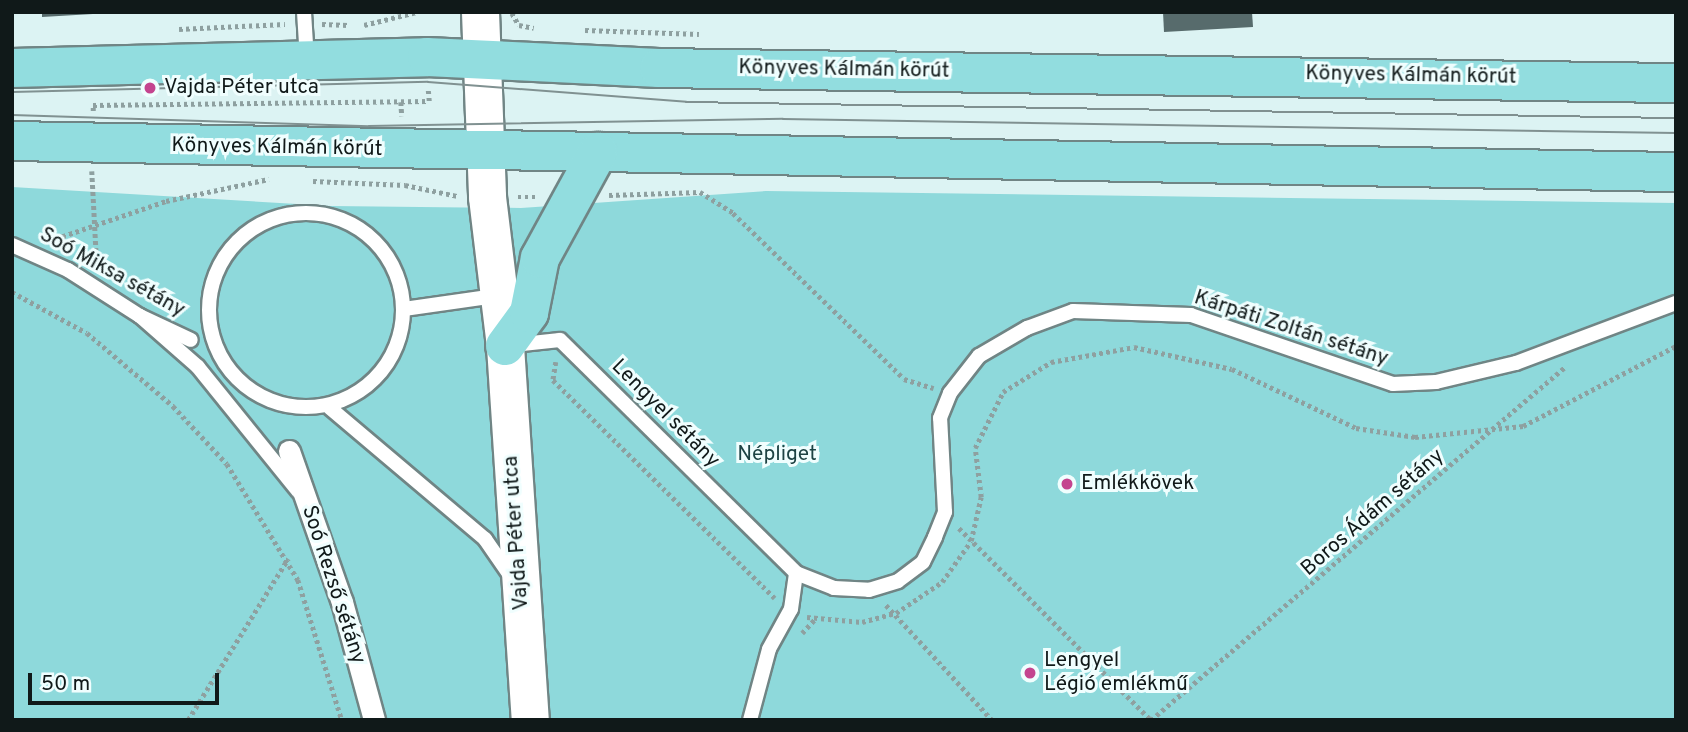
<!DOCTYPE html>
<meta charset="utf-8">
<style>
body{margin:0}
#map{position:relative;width:1688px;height:732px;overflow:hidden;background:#dcf3f3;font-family:Overpass,sans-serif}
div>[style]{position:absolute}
.green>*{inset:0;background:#8ed9db}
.building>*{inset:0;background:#576b6c}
.path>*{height:4.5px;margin-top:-2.25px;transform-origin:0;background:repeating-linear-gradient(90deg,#8ea0a0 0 3.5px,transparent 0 7px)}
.roads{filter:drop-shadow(2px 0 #708585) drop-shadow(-2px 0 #708585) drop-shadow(0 2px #708585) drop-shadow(0 -2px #708585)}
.service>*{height:14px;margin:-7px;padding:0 7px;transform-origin:7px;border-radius:7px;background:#fff}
.service>.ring{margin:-7px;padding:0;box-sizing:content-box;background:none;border:14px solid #fff;border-radius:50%}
.pedestrian>*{height:21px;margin:-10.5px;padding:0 10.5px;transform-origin:10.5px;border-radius:10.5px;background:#fff}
.tertiary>*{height:37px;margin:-18.5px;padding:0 18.5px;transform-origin:18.5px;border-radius:18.5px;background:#fff}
.primary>*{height:38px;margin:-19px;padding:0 19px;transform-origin:19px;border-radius:19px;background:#92dddf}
.tram>*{height:2px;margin:-1px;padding:0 1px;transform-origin:1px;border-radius:1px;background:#809191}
.dots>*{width:19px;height:19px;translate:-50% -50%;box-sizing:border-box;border:4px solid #f0fefe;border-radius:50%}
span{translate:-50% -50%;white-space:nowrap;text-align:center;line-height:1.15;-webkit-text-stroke:6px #f0fefe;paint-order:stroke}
.street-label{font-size:21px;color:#101919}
.poi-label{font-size:21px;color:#101919}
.left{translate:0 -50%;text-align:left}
.park-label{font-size:21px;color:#1d4344}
.frame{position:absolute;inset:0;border:14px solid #101919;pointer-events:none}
.scale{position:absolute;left:28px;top:673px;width:191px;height:32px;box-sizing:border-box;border:4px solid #101919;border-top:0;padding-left:9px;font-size:21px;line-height:24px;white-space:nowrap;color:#101919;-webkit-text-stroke:5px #f0fefe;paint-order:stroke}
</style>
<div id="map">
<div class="green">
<div style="clip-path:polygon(12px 187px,331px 206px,521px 208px,766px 191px,1676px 203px,1676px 720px,12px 720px)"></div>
</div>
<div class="building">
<div style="clip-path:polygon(42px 12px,92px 12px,93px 14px,42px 17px)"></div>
<div style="clip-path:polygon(1163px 12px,1252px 12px,1253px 27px,1164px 32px)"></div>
</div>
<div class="path">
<div style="left:512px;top:13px;width:14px;rotate:60deg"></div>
<div style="left:519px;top:25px;width:15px;rotate:11deg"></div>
<div style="left:322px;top:24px;width:26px;rotate:2deg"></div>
<div style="left:364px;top:25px;width:55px;rotate:-13.8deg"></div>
<div style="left:179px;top:29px;width:106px;rotate:-2.7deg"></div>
<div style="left:585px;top:30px;width:114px;rotate:2deg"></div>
<div style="left:401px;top:102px;width:14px;rotate:86deg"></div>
<div style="left:93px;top:111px;width:6px;rotate:-90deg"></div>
<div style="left:93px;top:105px;width:336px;rotate:-0.7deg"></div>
<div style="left:429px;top:101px;width:12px;rotate:-95deg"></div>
<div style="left:92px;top:171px;width:96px;rotate:87deg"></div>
<div style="left:313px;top:181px;width:92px;rotate:2.5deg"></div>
<div style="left:405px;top:185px;width:53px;rotate:11.9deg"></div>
<div style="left:609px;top:195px;width:91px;rotate:-1.9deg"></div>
<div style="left:700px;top:192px;width:39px;rotate:32deg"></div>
<div style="left:733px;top:213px;width:238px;rotate:44.1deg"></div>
<div style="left:904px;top:379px;width:31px;rotate:17deg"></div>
<div style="left:518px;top:197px;width:19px"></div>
<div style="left:49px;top:241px;width:124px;rotate:-18.9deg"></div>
<div style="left:166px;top:201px;width:105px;rotate:-12.1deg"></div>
<div style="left:12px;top:292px;width:85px;rotate:28.7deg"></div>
<div style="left:87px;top:333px;width:113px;rotate:40.3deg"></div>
<div style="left:173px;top:406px;width:79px;rotate:47deg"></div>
<div style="left:227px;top:464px;width:136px;rotate:58.5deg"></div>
<div style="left:298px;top:580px;width:147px;rotate:72.6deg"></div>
<div style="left:556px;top:362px;width:18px;rotate:99deg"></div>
<div style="left:553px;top:380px;width:311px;rotate:44.5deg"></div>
<div style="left:959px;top:528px;width:272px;rotate:45deg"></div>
<div style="left:886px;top:605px;width:156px;rotate:47.3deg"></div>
<div style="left:807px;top:617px;width:55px;rotate:5.2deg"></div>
<div style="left:862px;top:622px;width:35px;rotate:-15deg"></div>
<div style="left:896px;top:613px;width:55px;rotate:-34deg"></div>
<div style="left:942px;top:582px;width:50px;rotate:-54.7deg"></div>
<div style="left:971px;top:541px;width:45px;rotate:-77.2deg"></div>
<div style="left:981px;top:497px;width:49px;rotate:-97deg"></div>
<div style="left:975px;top:448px;width:63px;rotate:-63.4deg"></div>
<div style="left:1003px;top:392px;width:57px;rotate:-32deg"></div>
<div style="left:1051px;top:362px;width:84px;rotate:-10.2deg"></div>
<div style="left:1134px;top:347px;width:100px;rotate:12.7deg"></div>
<div style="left:1232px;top:369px;width:137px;rotate:25.4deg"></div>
<div style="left:1356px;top:428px;width:60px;rotate:8.7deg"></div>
<div style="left:1415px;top:437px;width:109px;rotate:-5.8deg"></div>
<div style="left:1523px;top:426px;width:173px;rotate:-27.6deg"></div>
<div style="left:802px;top:633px;width:18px;rotate:-47deg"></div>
<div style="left:188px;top:720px;width:190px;rotate:-58.2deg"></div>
<div style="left:1151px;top:720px;width:545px;rotate:-40.46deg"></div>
</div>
<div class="roads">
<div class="service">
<div style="left:304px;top:12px;width:48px;rotate:86.4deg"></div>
<div class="ring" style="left:209px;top:213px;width:180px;height:180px"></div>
<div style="left:12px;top:245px;width:61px;rotate:24.1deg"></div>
<div style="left:68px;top:270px;width:85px;rotate:32.6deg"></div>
<div style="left:140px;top:316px;width:56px;rotate:25.2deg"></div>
<div style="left:404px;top:309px;width:92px;rotate:-8.1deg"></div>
<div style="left:140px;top:316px;width:77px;rotate:41.3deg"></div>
<div style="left:198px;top:367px;width:159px;rotate:51.1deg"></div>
<div style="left:513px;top:345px;width:47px;rotate:-6.1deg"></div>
<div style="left:560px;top:340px;width:332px;rotate:44.6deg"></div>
<div style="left:796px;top:573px;width:41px;rotate:21.5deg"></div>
<div style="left:834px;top:588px;width:35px;rotate:3deg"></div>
<div style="left:869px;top:590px;width:30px;rotate:-17deg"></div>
<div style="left:898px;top:581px;width:31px;rotate:-37deg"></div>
<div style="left:923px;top:562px;width:28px;rotate:-64deg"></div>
<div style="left:935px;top:537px;width:27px;rotate:-68deg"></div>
<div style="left:945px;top:512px;width:94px;rotate:-93deg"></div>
<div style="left:940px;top:418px;width:27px;rotate:-68deg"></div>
<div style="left:950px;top:393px;width:47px;rotate:-51.9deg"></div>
<div style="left:979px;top:356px;width:56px;rotate:-30.3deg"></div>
<div style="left:1027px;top:328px;width:49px;rotate:-20.3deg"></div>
<div style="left:1073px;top:311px;width:118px;rotate:1.9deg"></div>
<div style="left:1191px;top:315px;width:213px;rotate:18.9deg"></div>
<div style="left:1393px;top:384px;width:43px;rotate:-2.7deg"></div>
<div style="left:1436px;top:382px;width:82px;rotate:-13.4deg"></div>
<div style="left:1516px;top:363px;width:171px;rotate:-20.6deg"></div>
<div style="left:330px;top:408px;width:203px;rotate:40.2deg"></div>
<div style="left:485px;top:539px;width:47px;rotate:55.3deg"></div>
<div style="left:750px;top:720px;width:73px;rotate:-75deg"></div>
<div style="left:769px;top:649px;width:46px;rotate:-61.2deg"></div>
<div style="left:791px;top:609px;width:36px;rotate:-82deg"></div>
</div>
<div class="pedestrian">
<div style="left:289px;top:451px;width:160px;rotate:70.7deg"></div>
<div style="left:342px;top:602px;width:122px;rotate:74.8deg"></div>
</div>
<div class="tertiary">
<div style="left:480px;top:12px;width:185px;rotate:87.8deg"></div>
<div style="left:487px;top:197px;width:150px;rotate:83.1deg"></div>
<div style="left:505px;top:346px;width:375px;rotate:86.2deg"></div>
</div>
<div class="primary">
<div style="left:12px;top:68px;width:415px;rotate:-1.5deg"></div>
<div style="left:427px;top:57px;width:232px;rotate:2.7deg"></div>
<div style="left:659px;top:68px;width:1017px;rotate:0.85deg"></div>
<div style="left:12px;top:141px;width:1664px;rotate:1.07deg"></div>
<div style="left:505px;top:346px;width:41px;rotate:-54deg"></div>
<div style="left:529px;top:313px;width:56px;rotate:-78.7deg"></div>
<div style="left:540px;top:258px;width:121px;rotate:-61.3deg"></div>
</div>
</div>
<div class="tram">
<div style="left:12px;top:92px;width:416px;rotate:-1.4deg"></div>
<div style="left:428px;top:82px;width:259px;rotate:4.4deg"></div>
<div style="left:686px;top:102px;width:990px;rotate:0.93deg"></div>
<div style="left:12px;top:115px;width:357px;rotate:1.8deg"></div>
<div style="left:369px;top:126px;width:414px;rotate:-1deg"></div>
<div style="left:783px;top:119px;width:893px;rotate:0.9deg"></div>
</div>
<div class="dots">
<div style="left:150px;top:88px;background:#c4448f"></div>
<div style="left:1067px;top:484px;background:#c4448f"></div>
<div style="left:1030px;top:673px;background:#c4448f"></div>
</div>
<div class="street-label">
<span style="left:844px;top:70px;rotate:1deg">Könyves Kálmán körút</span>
<span style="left:1411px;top:76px;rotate:1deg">Könyves Kálmán körút</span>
<span style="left:277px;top:148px;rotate:1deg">Könyves Kálmán körút</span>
<span style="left:112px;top:273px;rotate:29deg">Soó Miksa sétány</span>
<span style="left:1291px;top:329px;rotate:18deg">Kárpáti Zoltán sétány</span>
<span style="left:665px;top:414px;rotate:45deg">Lengyel sétány</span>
<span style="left:1373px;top:513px;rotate:-41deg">Boros Ádám sétány</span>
<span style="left:517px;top:533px;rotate:-94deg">Vajda Péter utca</span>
<span style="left:333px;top:585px;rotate:72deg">Soó Rezső sétány</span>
</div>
<div class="poi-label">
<span class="left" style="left:164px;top:88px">Vajda Péter utca</span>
<span class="left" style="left:1081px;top:484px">Emlékkövek</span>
<span class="left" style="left:1044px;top:673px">Lengyel<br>Légió emlékmű</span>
</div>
<div class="park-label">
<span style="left:777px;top:455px">Népliget</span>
</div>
<div class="frame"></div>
<div class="scale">50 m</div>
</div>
